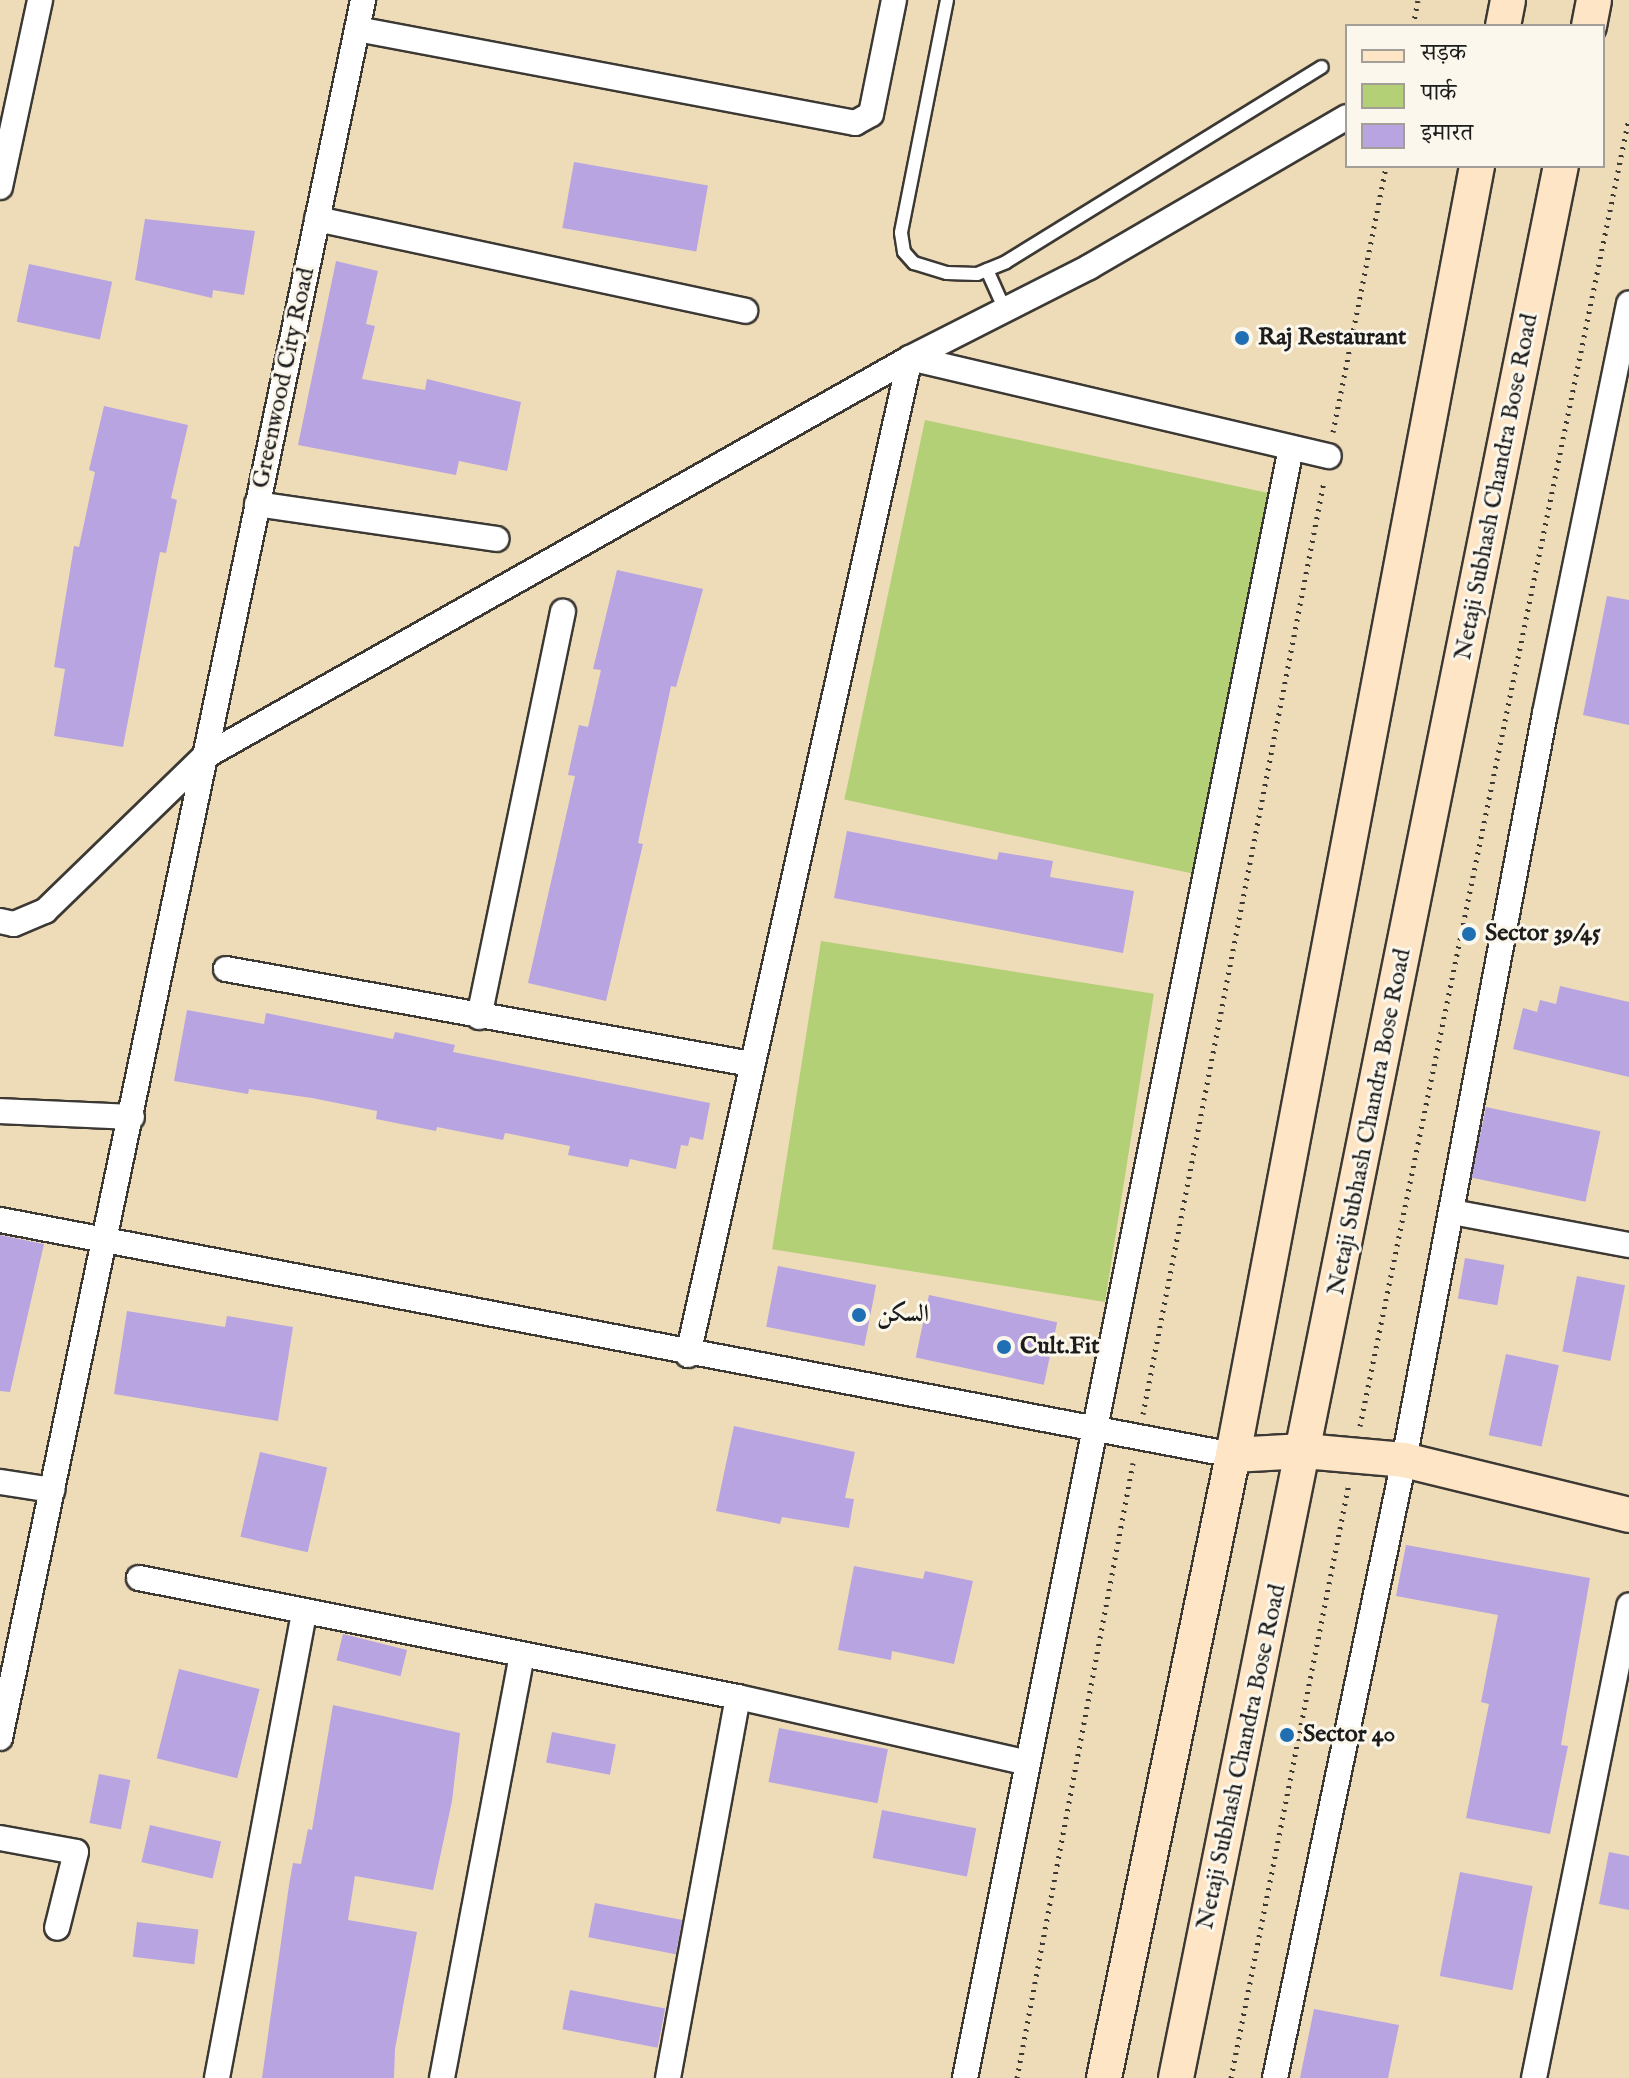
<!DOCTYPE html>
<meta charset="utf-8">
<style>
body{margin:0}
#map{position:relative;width:1629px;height:2078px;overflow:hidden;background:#eedcb9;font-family:"IM FELL English",Amiri,"Noto Serif Devanagari",serif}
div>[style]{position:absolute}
.green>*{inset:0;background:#b3d076;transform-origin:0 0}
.building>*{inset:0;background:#b8a4e0;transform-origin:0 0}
.path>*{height:5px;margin-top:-2.5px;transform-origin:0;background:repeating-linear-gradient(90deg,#3c3934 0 2px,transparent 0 8px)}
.roads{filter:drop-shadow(2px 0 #3c3934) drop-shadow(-2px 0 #3c3934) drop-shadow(0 2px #3c3934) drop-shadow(0 -2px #3c3934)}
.lane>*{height:12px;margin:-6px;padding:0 6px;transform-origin:6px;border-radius:6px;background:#fff}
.street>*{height:24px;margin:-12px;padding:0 12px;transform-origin:12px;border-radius:12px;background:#fff}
.secondary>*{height:34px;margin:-17px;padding:0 17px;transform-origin:17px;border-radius:17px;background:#fee5c5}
.dots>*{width:22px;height:22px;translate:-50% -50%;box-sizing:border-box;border:4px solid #fbf7ec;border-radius:50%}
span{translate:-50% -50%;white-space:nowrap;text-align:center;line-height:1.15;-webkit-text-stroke:6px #fbf7ec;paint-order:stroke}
.poi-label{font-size:24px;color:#1c1c1c;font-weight:700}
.left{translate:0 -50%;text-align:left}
.street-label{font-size:24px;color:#1c1c1c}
.legend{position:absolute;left:1345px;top:24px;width:260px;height:144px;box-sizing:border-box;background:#fbf7ec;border:2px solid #a29f99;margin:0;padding:10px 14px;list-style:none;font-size:24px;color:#1c1c1c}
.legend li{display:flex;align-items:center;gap:16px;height:40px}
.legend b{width:40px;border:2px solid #a29f99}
</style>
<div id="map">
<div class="green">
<div style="left:925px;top:420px;width:356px;height:388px;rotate:12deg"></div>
<div style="left:821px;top:941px;width:337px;height:312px;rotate:9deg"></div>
</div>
<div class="building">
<div style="left:574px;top:162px;width:136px;height:67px;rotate:10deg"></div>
<div style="clip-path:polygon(145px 219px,255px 231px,244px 295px,213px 290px,212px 298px,135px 280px)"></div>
<div style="clip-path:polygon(336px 261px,378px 271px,366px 324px,375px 326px,362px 379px,425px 390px,427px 379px,521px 402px,507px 471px,459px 461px,456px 475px,298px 445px)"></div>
<div style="left:29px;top:264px;width:85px;height:59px;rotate:12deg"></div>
<div style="clip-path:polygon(104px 406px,188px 425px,171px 498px,177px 500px,166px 553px,160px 552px,123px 747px,54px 736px,65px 669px,54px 667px,74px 546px,79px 547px,95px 472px,89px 470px)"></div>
<div style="clip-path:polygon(617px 570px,703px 589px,676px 687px,671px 686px,638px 843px,643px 844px,606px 1001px,528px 983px,575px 776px,568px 775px,579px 725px,588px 727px,601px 670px,593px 669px)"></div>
<div style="clip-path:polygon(1607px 596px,1629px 600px,1629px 725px,1583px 715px)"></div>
<div style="clip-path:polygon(847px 831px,997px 860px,999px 852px,1053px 861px,1050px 877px,1134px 891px,1123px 953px,834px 898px)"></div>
<div style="clip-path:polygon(1560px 986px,1629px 1002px,1629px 1077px,1513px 1049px,1523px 1008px,1537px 1012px,1540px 1000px,1556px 1004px)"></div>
<div style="clip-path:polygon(187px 1010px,264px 1024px,266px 1013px,393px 1039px,395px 1032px,455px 1045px,453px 1052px,710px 1103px,703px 1140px,690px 1137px,688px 1146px,681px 1145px,676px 1169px,630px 1159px,628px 1167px,568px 1155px,570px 1146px,505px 1133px,503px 1140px,437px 1127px,436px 1131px,376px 1119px,377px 1111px,312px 1098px,249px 1089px,248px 1094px,174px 1081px)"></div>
<div style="left:1486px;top:1107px;width:117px;height:72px;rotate:12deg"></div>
<div style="clip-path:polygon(0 1235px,44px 1244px,10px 1392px,0 1391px)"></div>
<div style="left:1465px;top:1258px;width:40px;height:41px;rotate:10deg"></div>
<div style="left:778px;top:1266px;width:100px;height:62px;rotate:11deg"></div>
<div style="left:1577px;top:1276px;width:49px;height:77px;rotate:11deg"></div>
<div style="left:929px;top:1295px;width:131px;height:64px;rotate:12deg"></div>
<div style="clip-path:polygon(127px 1311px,225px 1327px,227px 1316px,293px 1327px,278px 1421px,114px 1394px)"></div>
<div style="left:1506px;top:1354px;width:54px;height:83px;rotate:12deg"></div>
<div style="clip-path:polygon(734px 1426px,855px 1452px,845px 1498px,854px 1499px,849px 1528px,782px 1517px,780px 1524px,716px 1511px)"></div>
<div style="left:260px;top:1452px;width:69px;height:87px;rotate:13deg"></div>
<div style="clip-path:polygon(1406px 1545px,1590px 1578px,1561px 1745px,1568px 1746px,1550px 1834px,1466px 1818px,1489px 1704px,1481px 1702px,1498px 1615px,1396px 1596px)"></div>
<div style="clip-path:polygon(854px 1566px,923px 1579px,925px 1571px,973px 1581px,954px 1664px,892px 1651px,891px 1660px,838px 1650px)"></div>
<div style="left:343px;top:1634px;width:66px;height:27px;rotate:14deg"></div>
<div style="left:179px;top:1669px;width:83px;height:92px;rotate:14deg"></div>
<div style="clip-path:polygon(333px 1705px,460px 1733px,452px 1801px,433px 1890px,355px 1876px,348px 1920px,417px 1932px,395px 2049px,394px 2078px,262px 2078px,289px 1885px,293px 1863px,301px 1864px,308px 1829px,312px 1830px)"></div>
<div style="left:779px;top:1728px;width:111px;height:55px;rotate:11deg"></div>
<div style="left:552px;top:1732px;width:65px;height:31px;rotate:11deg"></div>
<div style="left:99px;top:1774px;width:32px;height:50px;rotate:11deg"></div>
<div style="left:882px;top:1810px;width:96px;height:49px;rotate:11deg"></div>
<div style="left:150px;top:1825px;width:73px;height:38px;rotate:13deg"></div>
<div style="clip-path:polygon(1609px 1852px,1629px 1856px,1629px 1910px,1599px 1904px)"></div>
<div style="left:1460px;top:1872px;width:74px;height:106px;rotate:11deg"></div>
<div style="left:595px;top:1903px;width:89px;height:35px;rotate:11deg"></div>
<div style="left:137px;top:1922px;width:62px;height:35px;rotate:7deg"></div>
<div style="left:570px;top:1990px;width:97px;height:40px;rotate:11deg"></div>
<div style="clip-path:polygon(1314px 2009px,1399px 2025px,1388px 2078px,1300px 2078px)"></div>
</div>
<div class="path">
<div style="left:1413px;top:26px;width:26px;rotate:-79deg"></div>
<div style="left:1333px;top:432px;width:271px;rotate:-78.7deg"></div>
<div style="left:1143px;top:1414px;width:950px;rotate:-79.02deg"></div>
<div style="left:1360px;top:1426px;width:1335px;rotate:-78.38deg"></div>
<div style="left:1017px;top:2078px;width:626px;rotate:-79.32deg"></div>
<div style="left:1231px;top:2078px;width:607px;rotate:-78.78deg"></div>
</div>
<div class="roads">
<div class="lane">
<div style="left:947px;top:0;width:237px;rotate:101.2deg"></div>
<div style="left:901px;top:233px;width:19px;rotate:81deg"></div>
<div style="left:904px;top:252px;width:15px;rotate:48deg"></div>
<div style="left:914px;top:263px;width:34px;rotate:17deg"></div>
<div style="left:947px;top:273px;width:30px;rotate:2deg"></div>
<div style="left:977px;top:274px;width:31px;rotate:-22deg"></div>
<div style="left:1006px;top:262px;width:371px;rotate:-31.7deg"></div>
<div style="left:987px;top:270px;width:44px;rotate:65.8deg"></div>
</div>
<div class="street">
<div style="left:357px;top:29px;width:507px;rotate:10.69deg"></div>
<div style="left:855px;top:123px;width:18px;rotate:-29deg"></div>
<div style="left:871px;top:114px;width:116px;rotate:-78.6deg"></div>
<div style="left:0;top:187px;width:191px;rotate:-77.9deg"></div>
<div style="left:317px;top:219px;width:438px;rotate:12.1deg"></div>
<div style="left:910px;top:358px;width:430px;rotate:13.2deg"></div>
<div style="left:257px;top:504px;width:242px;rotate:8.3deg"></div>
<div style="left:0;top:921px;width:14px;rotate:12deg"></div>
<div style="left:14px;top:924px;width:34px;rotate:-23deg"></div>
<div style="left:45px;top:911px;width:221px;rotate:-44.1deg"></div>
<div style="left:204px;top:757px;width:811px;rotate:-29.47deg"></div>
<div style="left:910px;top:358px;width:201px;rotate:-26.9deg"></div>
<div style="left:1089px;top:267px;width:298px;rotate:-30.2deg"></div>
<div style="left:226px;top:969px;width:534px;rotate:10.26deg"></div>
<div style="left:479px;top:1017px;width:414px;rotate:-78.3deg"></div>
<div style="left:0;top:1111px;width:132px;rotate:2.6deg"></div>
<div style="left:1452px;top:1212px;width:180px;rotate:10.6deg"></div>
<div style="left:0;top:1220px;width:1255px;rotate:10.79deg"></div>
<div style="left:688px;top:1355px;width:1021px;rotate:-77.45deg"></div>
<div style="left:0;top:1482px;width:53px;rotate:8.7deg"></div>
<div style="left:139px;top:1578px;width:611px;rotate:11.24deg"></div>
<div style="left:738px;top:1697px;width:297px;rotate:12.8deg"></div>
<div style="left:0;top:1738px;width:1776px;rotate:-78.2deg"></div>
<div style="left:0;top:1838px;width:77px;rotate:10.4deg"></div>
<div style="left:76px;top:1852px;width:78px;rotate:104deg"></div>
<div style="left:217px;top:2078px;width:475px;rotate:-79.4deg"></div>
<div style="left:442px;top:2078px;width:431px;rotate:-79.3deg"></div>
<div style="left:668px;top:2078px;width:387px;rotate:-79.6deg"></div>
<div style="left:965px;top:2078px;width:1662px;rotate:-78.69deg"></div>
<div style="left:1275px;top:2078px;width:631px;rotate:-78.21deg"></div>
<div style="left:1404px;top:1460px;width:760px;rotate:-79.31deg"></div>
<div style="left:1545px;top:713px;width:418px;rotate:-78.4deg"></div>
<div style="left:1534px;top:2078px;width:482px;rotate:-78.6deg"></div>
</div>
<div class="secondary">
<div style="left:1503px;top:26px;width:26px;rotate:-79deg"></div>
<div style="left:1589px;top:26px;width:26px;rotate:-79deg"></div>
<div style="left:1233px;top:1455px;width:71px;rotate:-3.2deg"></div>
<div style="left:1304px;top:1451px;width:100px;rotate:5.1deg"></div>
<div style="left:1404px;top:1460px;width:232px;rotate:13.7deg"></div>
<div style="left:1104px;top:2078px;width:636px;rotate:-78.3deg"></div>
<div style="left:1233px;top:1455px;width:1312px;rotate:-79.28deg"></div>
<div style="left:1176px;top:2078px;width:1950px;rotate:-78.62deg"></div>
</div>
</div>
<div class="dots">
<div style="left:1242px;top:338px;background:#1f6fb2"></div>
<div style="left:1469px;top:934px;background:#1f6fb2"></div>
<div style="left:859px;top:1315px;background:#1f6fb2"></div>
<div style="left:1004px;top:1347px;background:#1f6fb2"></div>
<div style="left:1287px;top:1735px;background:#1f6fb2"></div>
</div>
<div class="poi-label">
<span class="left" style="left:1258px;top:338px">Raj Restaurant</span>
<span class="left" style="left:1485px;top:934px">Sector 39/45</span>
<span class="left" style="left:877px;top:1315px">السكن</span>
<span class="left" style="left:1020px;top:1347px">Cult.Fit</span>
<span class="left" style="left:1303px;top:1735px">Sector 40</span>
</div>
<div class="street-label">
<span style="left:284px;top:378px;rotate:-78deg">Greenwood City Road</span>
<span style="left:1497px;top:487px;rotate:-79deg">Netaji Subhash Chandra Bose Road</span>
<span style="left:1370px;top:1122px;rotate:-79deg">Netaji Subhash Chandra Bose Road</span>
<span style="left:1242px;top:1757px;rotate:-78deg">Netaji Subhash Chandra Bose Road</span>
</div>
<ul class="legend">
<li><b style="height:10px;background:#fee5c5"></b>सड़क</li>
<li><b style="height:22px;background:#b3d076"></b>पार्क</li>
<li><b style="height:22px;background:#b8a4e0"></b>इमारत</li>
</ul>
</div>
